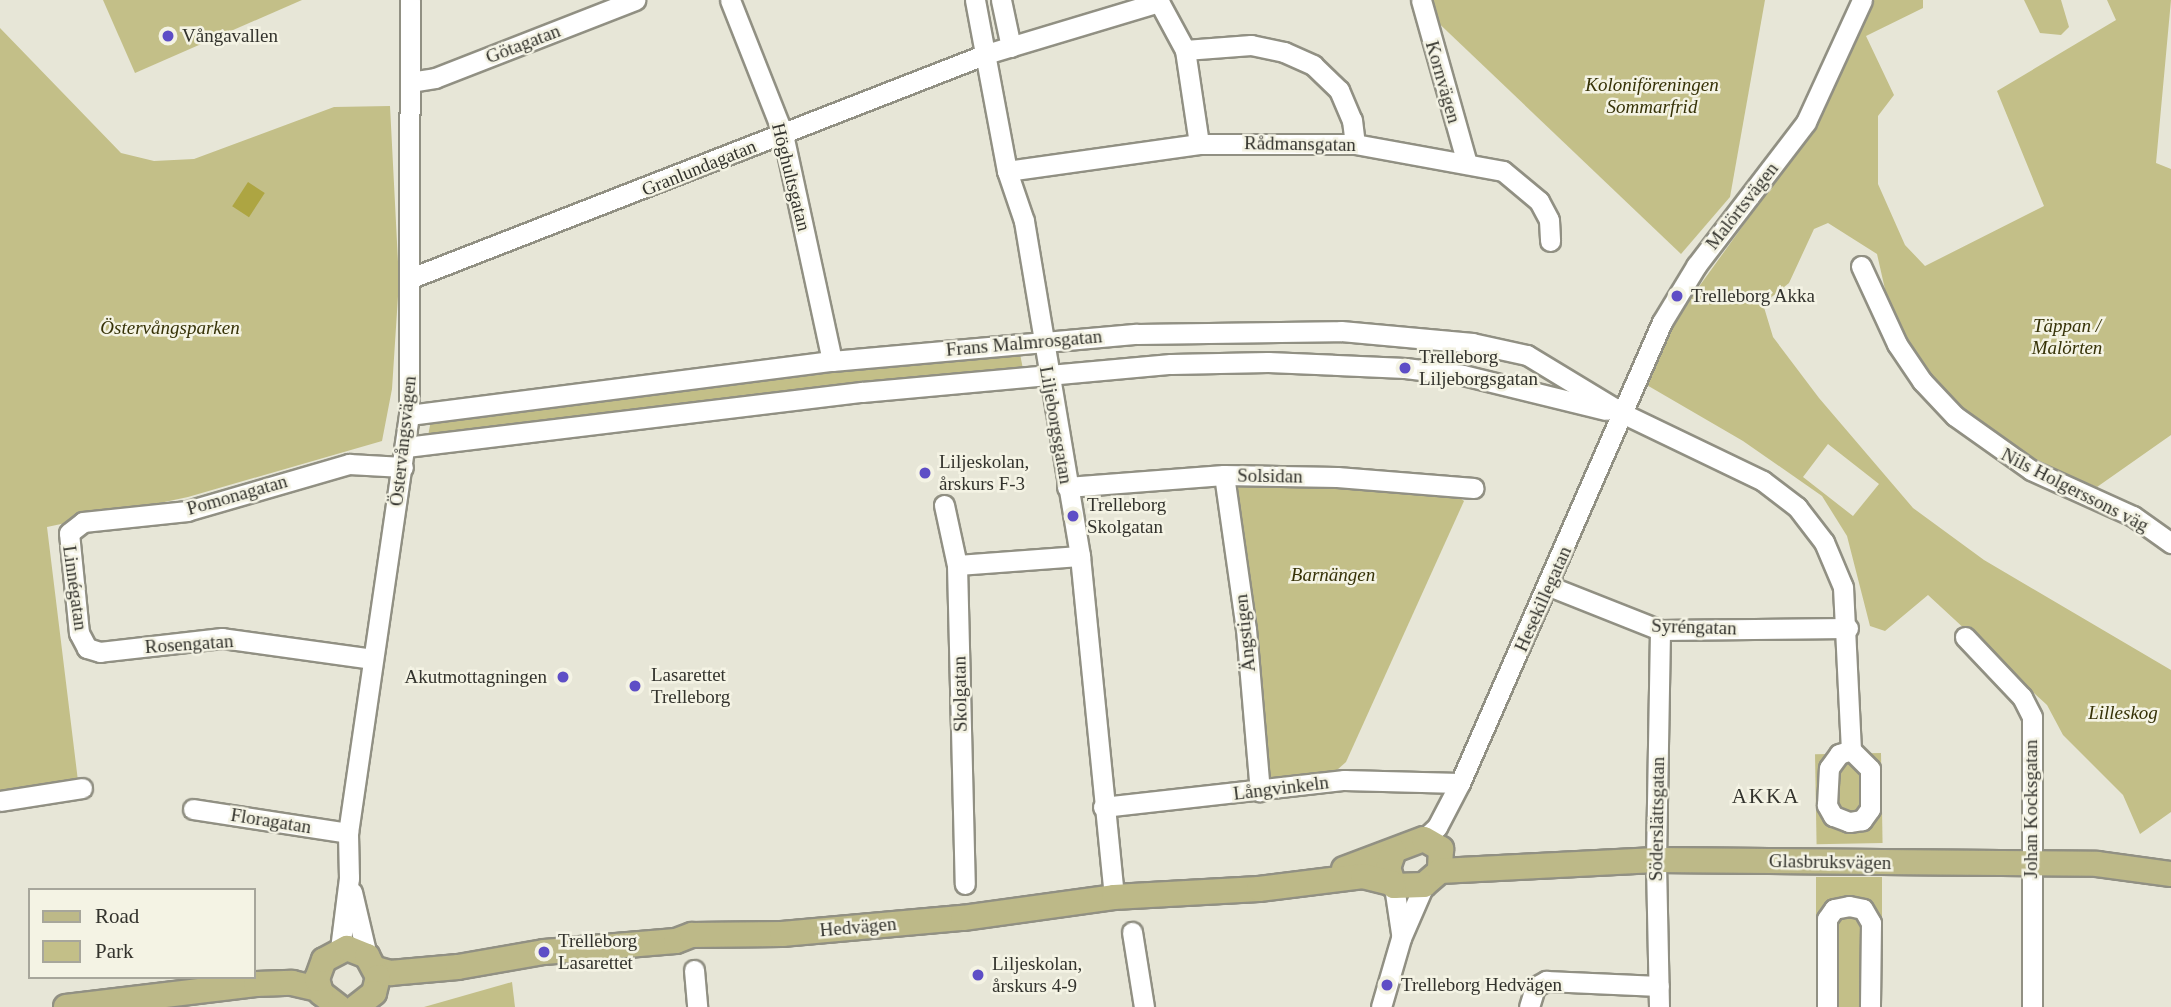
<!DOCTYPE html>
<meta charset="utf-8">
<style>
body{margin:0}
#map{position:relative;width:2171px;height:1007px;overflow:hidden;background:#e7e6d7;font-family:Georgia,serif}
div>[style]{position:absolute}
.green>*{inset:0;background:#c3bf88;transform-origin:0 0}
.water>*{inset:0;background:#ada542;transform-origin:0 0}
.roads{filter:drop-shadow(2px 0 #919083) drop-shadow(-2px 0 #919083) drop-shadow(0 2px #919083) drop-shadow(0 -2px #919083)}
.minor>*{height:19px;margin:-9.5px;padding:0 9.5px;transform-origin:9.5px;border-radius:9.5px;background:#fff}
.major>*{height:24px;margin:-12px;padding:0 12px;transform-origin:12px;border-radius:12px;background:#bdb988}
.dots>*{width:19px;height:19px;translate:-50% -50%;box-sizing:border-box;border:4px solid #f4f3e4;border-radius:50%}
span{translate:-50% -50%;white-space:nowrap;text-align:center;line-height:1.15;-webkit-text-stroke:5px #f4f3e4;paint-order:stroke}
.poi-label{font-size:19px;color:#33332d}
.left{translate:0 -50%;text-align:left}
.right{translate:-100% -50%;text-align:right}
.street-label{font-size:19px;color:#33332d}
.park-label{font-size:19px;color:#363207;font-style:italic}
.neighbourhood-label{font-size:21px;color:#33332d;letter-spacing:2px}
.legend{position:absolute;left:28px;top:888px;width:228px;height:91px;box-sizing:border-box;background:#f4f3e4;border:2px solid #a7a69b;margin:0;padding:9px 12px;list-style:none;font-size:21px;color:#33332d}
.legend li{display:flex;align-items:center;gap:14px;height:35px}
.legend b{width:35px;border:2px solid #a7a69b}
</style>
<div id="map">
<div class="green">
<div style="clip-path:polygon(103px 0,302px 0,135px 73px)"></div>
<div style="clip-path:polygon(1426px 0,1765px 0,1730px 197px,1681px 254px,1428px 13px)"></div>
<div style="clip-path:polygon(evenodd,1872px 0,1923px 0,1923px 8px,1866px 36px,1894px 95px,1878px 116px,1878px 184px,1905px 245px,1925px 266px,2044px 206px,1997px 91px,2116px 20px,2107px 0,2171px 0,2156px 163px,2171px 169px,2171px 435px,2097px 487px,2035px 461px,1972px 417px,1927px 374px,1892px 320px,1877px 254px,1828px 223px,1814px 229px,1789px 283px,1763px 304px,1773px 337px,1819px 398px,1913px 508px,1984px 560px,2171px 670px,2171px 812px,2140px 834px,2123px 795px,2063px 735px,2047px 705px,1928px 595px,1885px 631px,1870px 626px,1847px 536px,1822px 496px,1743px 441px,1645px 384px,1680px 313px,1817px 123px,1872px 0,1828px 444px,1879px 484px,1853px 516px,1803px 477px,1828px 444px)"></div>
<div style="clip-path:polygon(2024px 0,2061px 0,2069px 27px,2061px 35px,2040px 33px)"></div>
<div style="clip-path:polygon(0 28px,121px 153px,154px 161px,194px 159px,334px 107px,390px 106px,399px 281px,392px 389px,382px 441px,188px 497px,47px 527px,78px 781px,0 793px)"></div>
<div style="clip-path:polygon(1019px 349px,1023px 369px,428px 436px,431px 420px)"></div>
<div style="clip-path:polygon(1237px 481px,1453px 493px,1464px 501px,1346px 762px,1328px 778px,1266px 779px,1233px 491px)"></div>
<div style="left:1881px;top:753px;width:90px;height:66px;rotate:89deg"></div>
<div style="left:1816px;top:877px;width:66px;height:130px"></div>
<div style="clip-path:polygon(512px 982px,515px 1007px,424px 1007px)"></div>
</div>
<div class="water">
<div style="left:248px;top:182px;width:20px;height:29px;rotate:33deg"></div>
</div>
<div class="roads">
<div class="minor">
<div style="left:730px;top:0;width:144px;rotate:68.4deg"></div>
<div style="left:783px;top:134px;width:232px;rotate:77.8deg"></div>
<div style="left:975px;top:0;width:174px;rotate:79.4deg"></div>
<div style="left:1007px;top:171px;width:53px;rotate:71.2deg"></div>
<div style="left:1024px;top:221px;width:340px;rotate:80.5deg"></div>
<div style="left:1080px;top:556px;width:343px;rotate:84.3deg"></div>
<div style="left:1001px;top:0;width:48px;rotate:78deg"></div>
<div style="left:1158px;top:0;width:57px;rotate:61.6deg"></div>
<div style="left:1185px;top:50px;width:95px;rotate:81.5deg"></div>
<div style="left:1421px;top:0;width:170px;rotate:74.3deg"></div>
<div style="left:1185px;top:50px;width:66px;rotate:-4.3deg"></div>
<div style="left:1251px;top:45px;width:34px;rotate:12deg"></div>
<div style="left:1284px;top:52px;width:32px;rotate:24deg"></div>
<div style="left:1313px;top:65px;width:36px;rotate:44deg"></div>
<div style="left:1339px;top:90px;width:33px;rotate:67deg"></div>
<div style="left:1352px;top:120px;width:24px;rotate:83deg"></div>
<div style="left:410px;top:82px;width:25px;rotate:-9deg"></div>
<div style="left:435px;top:78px;width:215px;rotate:-21.3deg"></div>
<div style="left:1007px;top:171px;width:194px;rotate:-8deg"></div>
<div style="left:1199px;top:144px;width:156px"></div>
<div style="left:1355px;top:144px;width:150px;rotate:10.3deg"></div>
<div style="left:1503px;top:171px;width:47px;rotate:39.8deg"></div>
<div style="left:1539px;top:201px;width:21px;rotate:62deg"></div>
<div style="left:1549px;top:220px;width:21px;rotate:87deg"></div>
<div style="left:1861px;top:266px;width:86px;rotate:65.2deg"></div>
<div style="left:1897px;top:344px;width:45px;rotate:56deg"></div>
<div style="left:1922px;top:381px;width:48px;rotate:46.7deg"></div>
<div style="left:1955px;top:416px;width:93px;rotate:35.4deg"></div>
<div style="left:2031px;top:470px;width:112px;rotate:24.3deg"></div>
<div style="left:2133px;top:516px;width:47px;rotate:35.4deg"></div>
<div style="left:411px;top:278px;width:617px;rotate:-21.28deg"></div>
<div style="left:986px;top:54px;width:181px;rotate:-16.7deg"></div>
<div style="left:409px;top:415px;width:426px;rotate:-7.3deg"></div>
<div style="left:832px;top:361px;width:306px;rotate:-5.1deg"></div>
<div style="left:1137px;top:334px;width:204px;rotate:-0.8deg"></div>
<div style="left:1341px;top:331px;width:132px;rotate:5.2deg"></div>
<div style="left:1472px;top:343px;width:56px;rotate:12.3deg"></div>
<div style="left:1527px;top:355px;width:114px;rotate:31.3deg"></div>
<div style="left:1624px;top:414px;width:154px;rotate:25.7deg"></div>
<div style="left:1763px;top:481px;width:43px;rotate:37.4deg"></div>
<div style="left:1797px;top:507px;width:44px;rotate:52.4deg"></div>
<div style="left:1824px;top:542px;width:49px;rotate:67.1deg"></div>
<div style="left:1843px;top:587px;width:163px;rotate:87.2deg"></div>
<div style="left:406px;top:447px;width:459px;rotate:-6.9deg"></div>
<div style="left:862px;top:392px;width:310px;rotate:-5.2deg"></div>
<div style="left:1171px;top:364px;width:97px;rotate:-1.2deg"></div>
<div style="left:1268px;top:362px;width:137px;rotate:2.5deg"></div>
<div style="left:1405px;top:368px;width:58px;rotate:6.9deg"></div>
<div style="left:1463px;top:375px;width:147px;rotate:13.8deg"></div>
<div style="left:1224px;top:475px;width:156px;rotate:81.9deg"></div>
<div style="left:1246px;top:629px;width:163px;rotate:85.1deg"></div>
<div style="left:1067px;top:487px;width:157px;rotate:-4.4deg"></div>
<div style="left:1224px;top:475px;width:113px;rotate:1deg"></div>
<div style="left:1337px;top:477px;width:137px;rotate:4.6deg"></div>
<div style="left:944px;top:505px;width:61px;rotate:77.8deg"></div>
<div style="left:957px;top:565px;width:319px;rotate:88.6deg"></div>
<div style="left:957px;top:565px;width:123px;rotate:-4.2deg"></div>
<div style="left:1549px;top:586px;width:119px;rotate:21.6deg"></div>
<div style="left:1660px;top:630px;width:188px;rotate:-0.6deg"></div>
<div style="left:1965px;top:637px;width:83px;rotate:46.5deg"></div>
<div style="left:2022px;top:697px;width:22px;rotate:63deg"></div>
<div style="left:2032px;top:717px;width:290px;rotate:90deg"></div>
<div style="left:373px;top:659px;width:152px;rotate:-172.1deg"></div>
<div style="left:222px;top:638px;width:123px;rotate:173.5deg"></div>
<div style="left:100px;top:652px;width:14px;rotate:-163deg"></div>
<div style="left:87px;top:648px;width:17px;rotate:-118deg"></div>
<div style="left:79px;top:633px;width:100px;rotate:-95.7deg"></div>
<div style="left:69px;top:533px;width:18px;rotate:-38deg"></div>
<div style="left:83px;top:522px;width:105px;rotate:-6deg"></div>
<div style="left:187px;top:511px;width:169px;rotate:-16.2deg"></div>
<div style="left:349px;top:464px;width:54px;rotate:3.2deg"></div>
<div style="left:1851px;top:750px;width:27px;rotate:45deg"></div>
<div style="left:1870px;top:769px;width:40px;rotate:90deg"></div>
<div style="left:1870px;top:809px;width:14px;rotate:126deg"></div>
<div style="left:1862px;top:820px;width:13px;rotate:171deg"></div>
<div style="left:1849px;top:822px;width:17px;rotate:-159deg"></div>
<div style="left:1833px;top:816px;width:13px;rotate:-119deg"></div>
<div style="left:1827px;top:805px;width:37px;rotate:-87deg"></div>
<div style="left:1829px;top:768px;width:17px;rotate:-54deg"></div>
<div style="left:1839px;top:754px;width:13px;rotate:-18deg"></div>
<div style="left:0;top:801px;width:83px;rotate:-9deg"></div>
<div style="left:1103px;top:807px;width:243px;rotate:-6.4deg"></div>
<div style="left:1344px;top:780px;width:116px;rotate:1.5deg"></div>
<div style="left:193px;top:809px;width:157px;rotate:8.8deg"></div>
<div style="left:1424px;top:839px;width:18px;rotate:-43deg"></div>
<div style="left:1437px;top:827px;width:50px;rotate:-62.4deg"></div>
<div style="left:1460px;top:783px;width:503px;rotate:-66.34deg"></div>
<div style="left:1662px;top:322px;width:66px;rotate:-58.7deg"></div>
<div style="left:1696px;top:266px;width:181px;rotate:-52.6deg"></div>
<div style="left:1806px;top:122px;width:134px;rotate:-65.3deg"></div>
<div style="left:1394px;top:886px;width:48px;rotate:81.5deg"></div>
<div style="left:352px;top:892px;width:66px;rotate:76.8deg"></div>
<div style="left:1132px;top:932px;width:76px;rotate:80.9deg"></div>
<div style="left:340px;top:949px;width:72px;rotate:-82.8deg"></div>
<div style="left:349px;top:878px;width:45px;rotate:-91.3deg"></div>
<div style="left:348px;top:833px;width:422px;rotate:-81.7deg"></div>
<div style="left:409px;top:415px;width:415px;rotate:-89.9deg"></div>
<div style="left:694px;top:970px;width:37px;rotate:85deg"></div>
<div style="left:1381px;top:1007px;width:72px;rotate:-73.8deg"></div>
<div style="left:1401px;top:938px;width:58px;rotate:-66.5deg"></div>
<div style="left:1529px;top:1007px;width:21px;rotate:-73deg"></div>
<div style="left:1535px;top:987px;width:13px;rotate:-29deg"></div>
<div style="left:1546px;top:981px;width:113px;rotate:2.5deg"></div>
<div style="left:1659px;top:1007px;width:147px;rotate:-91.2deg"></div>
<div style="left:1656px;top:860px;width:230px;rotate:-89deg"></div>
<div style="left:1827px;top:1007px;width:88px;rotate:-90deg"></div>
<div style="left:1827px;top:919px;width:12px;rotate:-55deg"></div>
<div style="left:1834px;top:909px;width:15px;rotate:-11deg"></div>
<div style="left:1849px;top:906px;width:14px;rotate:12deg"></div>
<div style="left:1863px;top:909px;width:16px;rotate:60deg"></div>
<div style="left:1871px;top:923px;width:84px;rotate:90.7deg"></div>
</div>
<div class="major">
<div style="left:1344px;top:869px;width:85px;rotate:-20.6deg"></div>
<div style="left:1424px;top:839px;width:20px;rotate:30deg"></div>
<div style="left:1441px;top:849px;width:22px;rotate:93deg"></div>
<div style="left:1440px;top:871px;width:21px;rotate:139deg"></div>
<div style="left:1424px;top:885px;width:30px;rotate:178deg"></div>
<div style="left:1394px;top:886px;width:19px;rotate:-108deg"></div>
<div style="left:1388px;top:868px;width:18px;rotate:-71deg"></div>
<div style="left:1440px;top:871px;width:216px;rotate:-2.9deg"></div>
<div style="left:1656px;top:860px;width:441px;rotate:0.5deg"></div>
<div style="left:2097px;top:864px;width:75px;rotate:7.7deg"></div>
<div style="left:376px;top:969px;width:15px;rotate:16deg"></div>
<div style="left:390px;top:973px;width:68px;rotate:-5deg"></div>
<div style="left:458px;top:967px;width:87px;rotate:-9.9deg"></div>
<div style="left:544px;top:952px;width:132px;rotate:-4.8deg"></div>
<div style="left:676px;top:941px;width:17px;rotate:-21deg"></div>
<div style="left:692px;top:935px;width:90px;rotate:-0.6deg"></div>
<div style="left:782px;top:934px;width:182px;rotate:-5.1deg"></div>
<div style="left:963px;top:918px;width:152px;rotate:-7.9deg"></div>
<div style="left:1114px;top:897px;width:145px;rotate:-3.2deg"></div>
<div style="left:1259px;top:889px;width:105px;rotate:-7.1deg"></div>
<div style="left:1363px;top:876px;width:30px;rotate:14deg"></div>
<div style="left:66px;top:1007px;width:191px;rotate:-6.9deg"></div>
<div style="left:256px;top:984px;width:36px;rotate:-2deg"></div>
<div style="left:292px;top:983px;width:28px;rotate:13deg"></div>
<div style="left:339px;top:1007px;width:23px;rotate:-142deg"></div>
<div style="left:321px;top:993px;width:15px;rotate:-106deg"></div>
<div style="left:317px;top:979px;width:20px;rotate:-70deg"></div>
<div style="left:324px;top:960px;width:26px;rotate:-28deg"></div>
<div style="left:347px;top:948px;width:22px;rotate:22deg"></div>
<div style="left:367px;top:956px;width:24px;rotate:62deg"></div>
<div style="left:378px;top:977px;width:16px;rotate:104deg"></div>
<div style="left:374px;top:993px;width:23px;rotate:142deg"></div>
</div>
</div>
<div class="dots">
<div style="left:168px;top:36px;background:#5e4ec6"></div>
<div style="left:1677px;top:296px;background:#5e4ec6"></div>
<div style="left:1405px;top:368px;background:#5e4ec6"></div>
<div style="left:925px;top:473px;background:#5e4ec6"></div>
<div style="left:1073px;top:516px;background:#5e4ec6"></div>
<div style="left:563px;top:677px;background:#5e4ec6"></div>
<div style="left:635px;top:686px;background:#5e4ec6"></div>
<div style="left:544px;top:952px;background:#5e4ec6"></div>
<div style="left:978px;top:975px;background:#5e4ec6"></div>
<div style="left:1387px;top:985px;background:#5e4ec6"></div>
</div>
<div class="poi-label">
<span class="left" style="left:182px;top:36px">Vångavallen</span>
<span class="left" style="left:1691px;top:296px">Trelleborg Akka</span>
<span class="left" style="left:1419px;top:368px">Trelleborg<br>Liljeborgsgatan</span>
<span class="left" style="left:939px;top:473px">Liljeskolan,<br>årskurs F-3</span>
<span class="left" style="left:1087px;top:516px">Trelleborg<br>Skolgatan</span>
<span class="left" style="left:651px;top:686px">Lasarettet<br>Trelleborg</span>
<span class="right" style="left:547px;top:677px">Akutmottagningen</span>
<span class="left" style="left:558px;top:952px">Trelleborg<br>Lasarettet</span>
<span class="left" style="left:992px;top:975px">Liljeskolan,<br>årskurs 4-9</span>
<span class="left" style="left:1401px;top:985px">Trelleborg Hedvägen</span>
</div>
<div class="street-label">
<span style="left:523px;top:44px;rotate:-21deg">Götagatan</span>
<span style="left:1443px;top:82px;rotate:74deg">Kornvägen</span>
<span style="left:1300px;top:144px;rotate:1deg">Rådmansgatan</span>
<span style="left:699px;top:168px;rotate:-22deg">Granlundagatan</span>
<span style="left:791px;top:177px;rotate:76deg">Höghultsgatan</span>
<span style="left:1742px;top:206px;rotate:-52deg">Malörtsvägen</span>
<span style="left:1024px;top:343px;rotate:-5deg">Frans Malmrosgatan</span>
<span style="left:1056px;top:425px;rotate:80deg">Liljeborgsgatan</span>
<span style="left:403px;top:441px;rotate:-84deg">Östervångsvägen</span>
<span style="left:1270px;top:476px;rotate:1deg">Solsidan</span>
<span style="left:2075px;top:490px;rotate:27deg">Nils Holgerssons väg</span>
<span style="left:237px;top:495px;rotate:-16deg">Pomonagatan</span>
<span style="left:75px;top:588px;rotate:82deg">Linnégatan</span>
<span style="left:1543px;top:599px;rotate:-66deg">Hesekillegatan</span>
<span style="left:1694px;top:627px;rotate:2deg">Syréngatan</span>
<span style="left:1245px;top:633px;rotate:-96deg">Ängstigen</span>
<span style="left:189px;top:644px;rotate:-4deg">Rosengatan</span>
<span style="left:960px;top:694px;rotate:-91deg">Skolgatan</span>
<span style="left:1281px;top:788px;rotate:-7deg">Långvinkeln</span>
<span style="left:2031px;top:809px;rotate:-90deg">Johan Kocksgatan</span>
<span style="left:1657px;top:819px;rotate:-89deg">Söderslättsgatan</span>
<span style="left:271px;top:821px;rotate:9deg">Floragatan</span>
<span style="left:1830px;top:862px;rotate:1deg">Glasbruksvägen</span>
<span style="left:858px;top:927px;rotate:-5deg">Hedvägen</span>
</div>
<div class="park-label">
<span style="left:1652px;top:96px">Koloniföreningen<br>Sommarfrid</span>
<span style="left:2067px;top:337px">Täppan /<br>Malörten</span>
<span style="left:170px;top:328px">Östervångsparken</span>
<span style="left:1333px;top:575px">Barnängen</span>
<span style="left:2123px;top:713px">Lilleskog</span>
</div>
<div class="neighbourhood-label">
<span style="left:1766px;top:796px">AKKA</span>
</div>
<ul class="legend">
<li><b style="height:9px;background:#bdb988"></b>Road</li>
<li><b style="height:19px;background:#c3bf88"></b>Park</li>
</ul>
</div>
